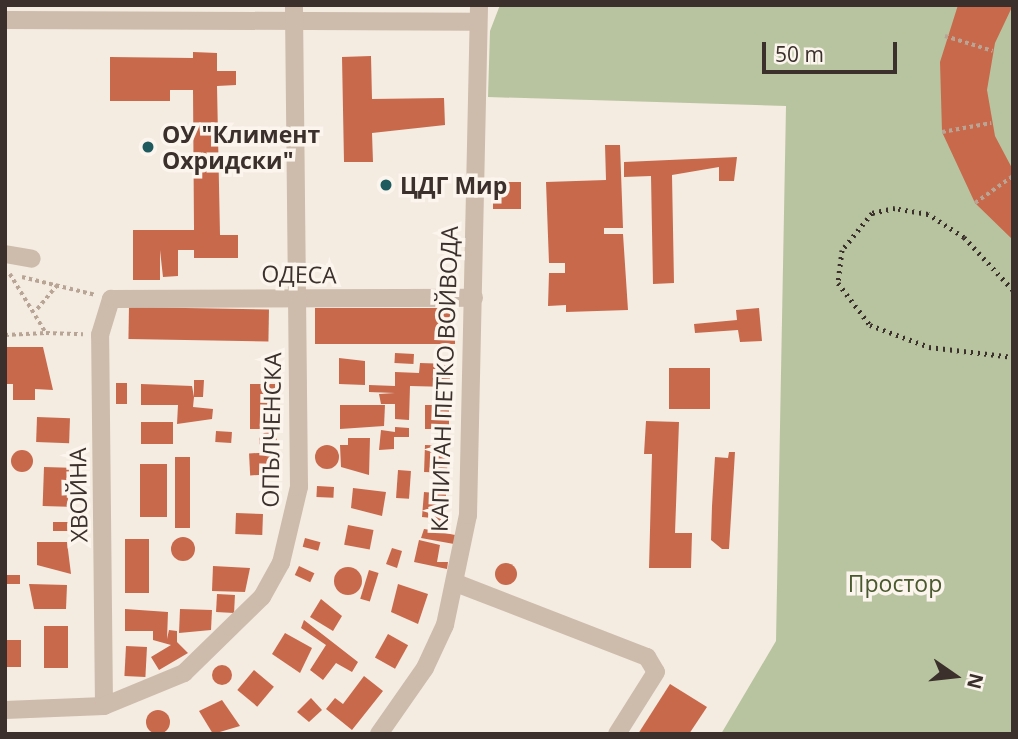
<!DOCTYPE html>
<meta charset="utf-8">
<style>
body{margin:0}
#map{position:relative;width:1018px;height:739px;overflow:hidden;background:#f4ebe1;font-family:"Open Sans",sans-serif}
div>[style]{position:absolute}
.green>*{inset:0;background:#b8c4a0}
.building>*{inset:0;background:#c8694b;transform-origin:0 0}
.round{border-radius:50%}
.path>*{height:3.5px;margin-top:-1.75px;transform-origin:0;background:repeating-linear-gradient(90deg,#b9a596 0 3.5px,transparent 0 7px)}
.minor>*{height:18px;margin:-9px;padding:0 9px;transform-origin:9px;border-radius:9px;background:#cdbbac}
.rail>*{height:5px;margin-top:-2.5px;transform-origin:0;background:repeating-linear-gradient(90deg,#3b302b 0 2px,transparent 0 7px)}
.dots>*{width:19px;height:19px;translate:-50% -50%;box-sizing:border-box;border:4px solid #fbf5ee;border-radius:50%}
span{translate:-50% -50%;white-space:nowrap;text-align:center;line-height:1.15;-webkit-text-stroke:7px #fbf5ee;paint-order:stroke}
.poi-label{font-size:23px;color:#3b302b;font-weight:700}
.left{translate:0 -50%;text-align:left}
.street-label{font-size:23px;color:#3b302b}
.park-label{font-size:23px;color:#4a5a2e}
.frame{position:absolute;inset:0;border:7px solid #3b302b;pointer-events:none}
.north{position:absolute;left:920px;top:641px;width:70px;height:70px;-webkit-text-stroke:5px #fbf5ee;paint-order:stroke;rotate:104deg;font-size:19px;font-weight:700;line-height:28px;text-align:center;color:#3b302b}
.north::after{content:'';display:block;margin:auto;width:24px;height:32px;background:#3b302b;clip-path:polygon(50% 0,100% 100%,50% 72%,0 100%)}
.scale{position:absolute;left:762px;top:42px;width:135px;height:32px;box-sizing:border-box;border:4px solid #3b302b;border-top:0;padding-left:9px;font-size:21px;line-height:24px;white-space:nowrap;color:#3b302b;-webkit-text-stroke:5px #fbf5ee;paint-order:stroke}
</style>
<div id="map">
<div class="green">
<div style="clip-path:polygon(500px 5px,1013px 5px,1013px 734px,721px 734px,776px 641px,786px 106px,488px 97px,490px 31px)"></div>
</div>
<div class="building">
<div style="clip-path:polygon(958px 5px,1013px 5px,995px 43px,987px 90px,995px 136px,1013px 170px,1013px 240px,975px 203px,942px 132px,940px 62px)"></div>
<div style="clip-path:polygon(193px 52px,217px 53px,217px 71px,236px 71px,236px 85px,217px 86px,220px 235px,238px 235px,238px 258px,194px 258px,194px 250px,178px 250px,178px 276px,163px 277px,160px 250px,160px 280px,133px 280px,133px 230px,194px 230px,193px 90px,170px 90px,170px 101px,110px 101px,110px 57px,193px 58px)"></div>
<div style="clip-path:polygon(371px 56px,372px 99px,444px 98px,445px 125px,372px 133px,373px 162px,344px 162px,342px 57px)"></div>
<div style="clip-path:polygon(605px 145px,620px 145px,623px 228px,604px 228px,604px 234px,623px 234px,628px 310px,566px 312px,566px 305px,548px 306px,549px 273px,565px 273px,565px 263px,549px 263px,546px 182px,606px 180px)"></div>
<div style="clip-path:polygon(737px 157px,734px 181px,719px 181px,719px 167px,672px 175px,674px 283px,653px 284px,651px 176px,624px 177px,624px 162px)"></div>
<div style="left:493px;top:182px;width:28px;height:27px"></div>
<div style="left:129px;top:307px;width:140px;height:32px;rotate:1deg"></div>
<div style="left:315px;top:308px;width:140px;height:36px"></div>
<div style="clip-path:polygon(759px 308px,762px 341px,740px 342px,738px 330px,695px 333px,694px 324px,737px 320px,736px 310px)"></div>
<div style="clip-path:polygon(5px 347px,43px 347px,53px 390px,35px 389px,35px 400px,13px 400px,13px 384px,5px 384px)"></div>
<div style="left:395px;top:353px;width:19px;height:10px;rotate:3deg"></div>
<div style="clip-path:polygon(339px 358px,365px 361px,365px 385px,339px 384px)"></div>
<div style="clip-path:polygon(420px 363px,450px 364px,450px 387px,410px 386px,409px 420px,395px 419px,395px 404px,381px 404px,379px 394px,395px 393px,369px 392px,369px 385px,395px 386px,395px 372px,419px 373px)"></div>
<div style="left:669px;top:368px;width:41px;height:41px"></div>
<div style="clip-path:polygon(194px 380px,204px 380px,203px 397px,194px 397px,193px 407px,213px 409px,212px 419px,177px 424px,178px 405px,141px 405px,141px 384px,192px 386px,194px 397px)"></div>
<div style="left:116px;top:383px;width:11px;height:21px"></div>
<div style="left:250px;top:384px;width:25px;height:45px"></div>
<div style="clip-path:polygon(340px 405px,385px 405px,384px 426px,340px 429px)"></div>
<div style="left:425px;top:405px;width:24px;height:24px"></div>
<div style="left:37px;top:417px;width:33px;height:25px;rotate:2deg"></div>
<div style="clip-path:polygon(646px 421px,679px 422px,675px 533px,692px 533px,691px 568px,649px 568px,652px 454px,644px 454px)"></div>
<div style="left:141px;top:422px;width:32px;height:22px"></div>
<div style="clip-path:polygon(395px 427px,409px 428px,409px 437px,394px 437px,394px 449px,379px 450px,381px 430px,395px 432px)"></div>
<div style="left:216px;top:431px;width:16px;height:11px;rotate:4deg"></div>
<div class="round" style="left:259px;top:432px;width:18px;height:18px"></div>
<div style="clip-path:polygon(348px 438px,370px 438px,369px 475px,341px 467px,340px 445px,348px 445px)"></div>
<div style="left:425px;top:445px;width:23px;height:27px;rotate:2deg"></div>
<div class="round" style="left:315px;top:445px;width:24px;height:24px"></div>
<div class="round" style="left:11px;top:450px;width:22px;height:22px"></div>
<div style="left:276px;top:452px;width:22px;height:27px;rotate:87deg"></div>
<div style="clip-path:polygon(729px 452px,735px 452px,729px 549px,722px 549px,711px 540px,712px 506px,715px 457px,728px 458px)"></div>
<div style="left:175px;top:457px;width:15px;height:71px"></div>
<div style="left:140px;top:464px;width:27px;height:53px"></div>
<div style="left:44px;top:467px;width:25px;height:39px;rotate:2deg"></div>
<div style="left:398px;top:470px;width:13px;height:28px;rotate:4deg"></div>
<div style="left:317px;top:486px;width:17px;height:11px;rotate:3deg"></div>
<div style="clip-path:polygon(353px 488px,386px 492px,382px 516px,351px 508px)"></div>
<div style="clip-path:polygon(424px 492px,446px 494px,445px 533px,455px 535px,454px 544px,421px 538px,424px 529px,431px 530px,432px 518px,422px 517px)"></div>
<div style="left:236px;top:513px;width:27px;height:21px;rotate:2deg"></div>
<div style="left:53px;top:522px;width:16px;height:9px"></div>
<div style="left:348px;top:525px;width:26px;height:20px;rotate:11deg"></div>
<div class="round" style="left:171px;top:537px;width:24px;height:24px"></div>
<div style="left:305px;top:538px;width:16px;height:9px;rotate:15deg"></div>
<div style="left:125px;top:539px;width:24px;height:54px"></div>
<div style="clip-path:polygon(419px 540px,440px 545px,437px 562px,448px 562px,447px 569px,414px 562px)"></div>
<div style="clip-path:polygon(37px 542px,67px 542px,71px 574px,37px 565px)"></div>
<div style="clip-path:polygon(392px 548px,402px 551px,397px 568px,386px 564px)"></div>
<div class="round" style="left:495px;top:563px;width:22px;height:22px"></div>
<div style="clip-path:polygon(213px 566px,250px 568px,245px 592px,212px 591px)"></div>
<div style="left:299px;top:566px;width:17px;height:10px;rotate:25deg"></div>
<div class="round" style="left:334px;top:567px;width:28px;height:28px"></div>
<div style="left:369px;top:570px;width:10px;height:30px;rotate:17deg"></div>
<div style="left:5px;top:575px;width:15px;height:9px"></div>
<div style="clip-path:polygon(29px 584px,67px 585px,66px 609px,34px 609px)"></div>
<div style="clip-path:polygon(398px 584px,428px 594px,418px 624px,391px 612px)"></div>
<div style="left:217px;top:594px;width:18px;height:18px;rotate:3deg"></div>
<div style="clip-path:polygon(321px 599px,342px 616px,333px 631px,310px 617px)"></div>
<div style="clip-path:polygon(125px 609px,168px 612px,167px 639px,169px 630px,177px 631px,177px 642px,188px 653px,159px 670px,151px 657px,171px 645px,153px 640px,153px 631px,125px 631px)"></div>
<div style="clip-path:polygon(180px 609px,212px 610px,211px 630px,179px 633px)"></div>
<div style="clip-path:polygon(304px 620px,358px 662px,352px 672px,336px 663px,323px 680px,310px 670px,326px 645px,301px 628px)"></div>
<div style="left:44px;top:626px;width:24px;height:42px"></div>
<div style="clip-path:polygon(285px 633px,312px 648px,300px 673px,272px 654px)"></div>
<div style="left:388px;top:634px;width:23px;height:27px;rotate:29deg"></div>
<div style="left:5px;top:640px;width:16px;height:27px"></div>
<div style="left:126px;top:646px;width:21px;height:30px;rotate:3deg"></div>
<div class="round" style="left:212px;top:665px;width:20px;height:20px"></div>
<div style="left:254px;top:670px;width:26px;height:26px;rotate:40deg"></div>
<div style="clip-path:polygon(364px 676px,383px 691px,352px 730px,326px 709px,335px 698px,343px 704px)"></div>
<div style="clip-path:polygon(670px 684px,707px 707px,689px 734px,638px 734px)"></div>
<div style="clip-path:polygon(311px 698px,322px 710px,309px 722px,297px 712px)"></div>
<div style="clip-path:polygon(222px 700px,240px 726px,213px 734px,199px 711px)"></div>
<div class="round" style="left:146px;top:710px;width:24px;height:24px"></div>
</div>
<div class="path">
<div style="left:945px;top:36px;width:50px;rotate:17.4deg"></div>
<div style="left:942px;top:132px;width:50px;rotate:-10.4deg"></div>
<div style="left:975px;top:203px;width:47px;rotate:-35.4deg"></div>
<div style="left:10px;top:274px;width:69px;rotate:58.6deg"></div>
<div style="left:46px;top:333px;width:37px;rotate:2deg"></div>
<div style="left:22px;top:277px;width:76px;rotate:13.7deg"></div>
<div style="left:37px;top:309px;width:31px;rotate:-50deg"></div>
<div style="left:5px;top:335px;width:41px;rotate:-2.8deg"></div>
</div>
<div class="minor">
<div style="left:5px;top:20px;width:471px;rotate:0.2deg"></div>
<div style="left:5px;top:254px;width:27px;rotate:10deg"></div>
<div style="left:456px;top:583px;width:205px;rotate:21.2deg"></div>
<div style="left:647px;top:657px;width:17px;rotate:59deg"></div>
<div style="left:656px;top:672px;width:73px;rotate:122.2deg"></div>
<div style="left:104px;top:706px;width:371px;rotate:-90.6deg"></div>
<div style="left:100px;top:335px;width:38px;rotate:-73deg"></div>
<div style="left:111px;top:299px;width:363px;rotate:-0.2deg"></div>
<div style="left:5px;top:710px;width:99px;rotate:-2.3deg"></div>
<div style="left:104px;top:706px;width:87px;rotate:-22.4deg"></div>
<div style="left:184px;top:673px;width:109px;rotate:-44.3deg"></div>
<div style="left:262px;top:597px;width:39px;rotate:-61deg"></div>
<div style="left:281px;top:563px;width:78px;rotate:-76.7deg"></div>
<div style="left:299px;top:487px;width:482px;rotate:-90.6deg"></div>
<div style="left:379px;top:734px;width:80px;rotate:-55.1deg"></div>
<div style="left:425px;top:668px;width:47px;rotate:-65.1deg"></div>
<div style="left:445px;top:625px;width:112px;rotate:-78.2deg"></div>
<div style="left:468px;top:515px;width:510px;rotate:-88.76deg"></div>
</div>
<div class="rail">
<div style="left:1013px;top:290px;width:72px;rotate:-132.8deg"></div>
<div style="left:964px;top:237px;width:43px;rotate:-147.4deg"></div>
<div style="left:928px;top:214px;width:34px;rotate:-170deg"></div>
<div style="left:895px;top:208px;width:24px;rotate:168deg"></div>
<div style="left:872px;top:213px;width:48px;rotate:129deg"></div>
<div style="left:842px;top:250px;width:33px;rotate:97deg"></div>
<div style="left:838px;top:283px;width:53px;rotate:52.7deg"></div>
<div style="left:870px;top:325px;width:63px;rotate:20.4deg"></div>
<div style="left:929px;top:347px;width:85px;rotate:6.8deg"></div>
</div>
<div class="dots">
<div style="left:148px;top:147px;background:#1f5a5e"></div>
<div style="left:386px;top:185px;background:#1f5a5e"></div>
</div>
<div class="poi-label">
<span class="left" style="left:162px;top:147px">ОУ "Климент<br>Охридски"</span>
<span class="left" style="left:400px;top:185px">ЦДГ Мир</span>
</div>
<div class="street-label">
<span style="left:299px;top:274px;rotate:1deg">ОДЕСА</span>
<span style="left:444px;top:379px;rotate:-88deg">КАПИТАН ПЕТКО ВОЙВОДА</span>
<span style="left:271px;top:430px;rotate:-89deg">ОПЪЛЧЕНСКА</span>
<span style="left:78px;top:495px;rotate:-91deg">ХВОЙНА</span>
</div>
<div class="park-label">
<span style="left:895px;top:583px">Простор</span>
</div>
<div class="frame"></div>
<div class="north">N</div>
<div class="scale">50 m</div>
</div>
